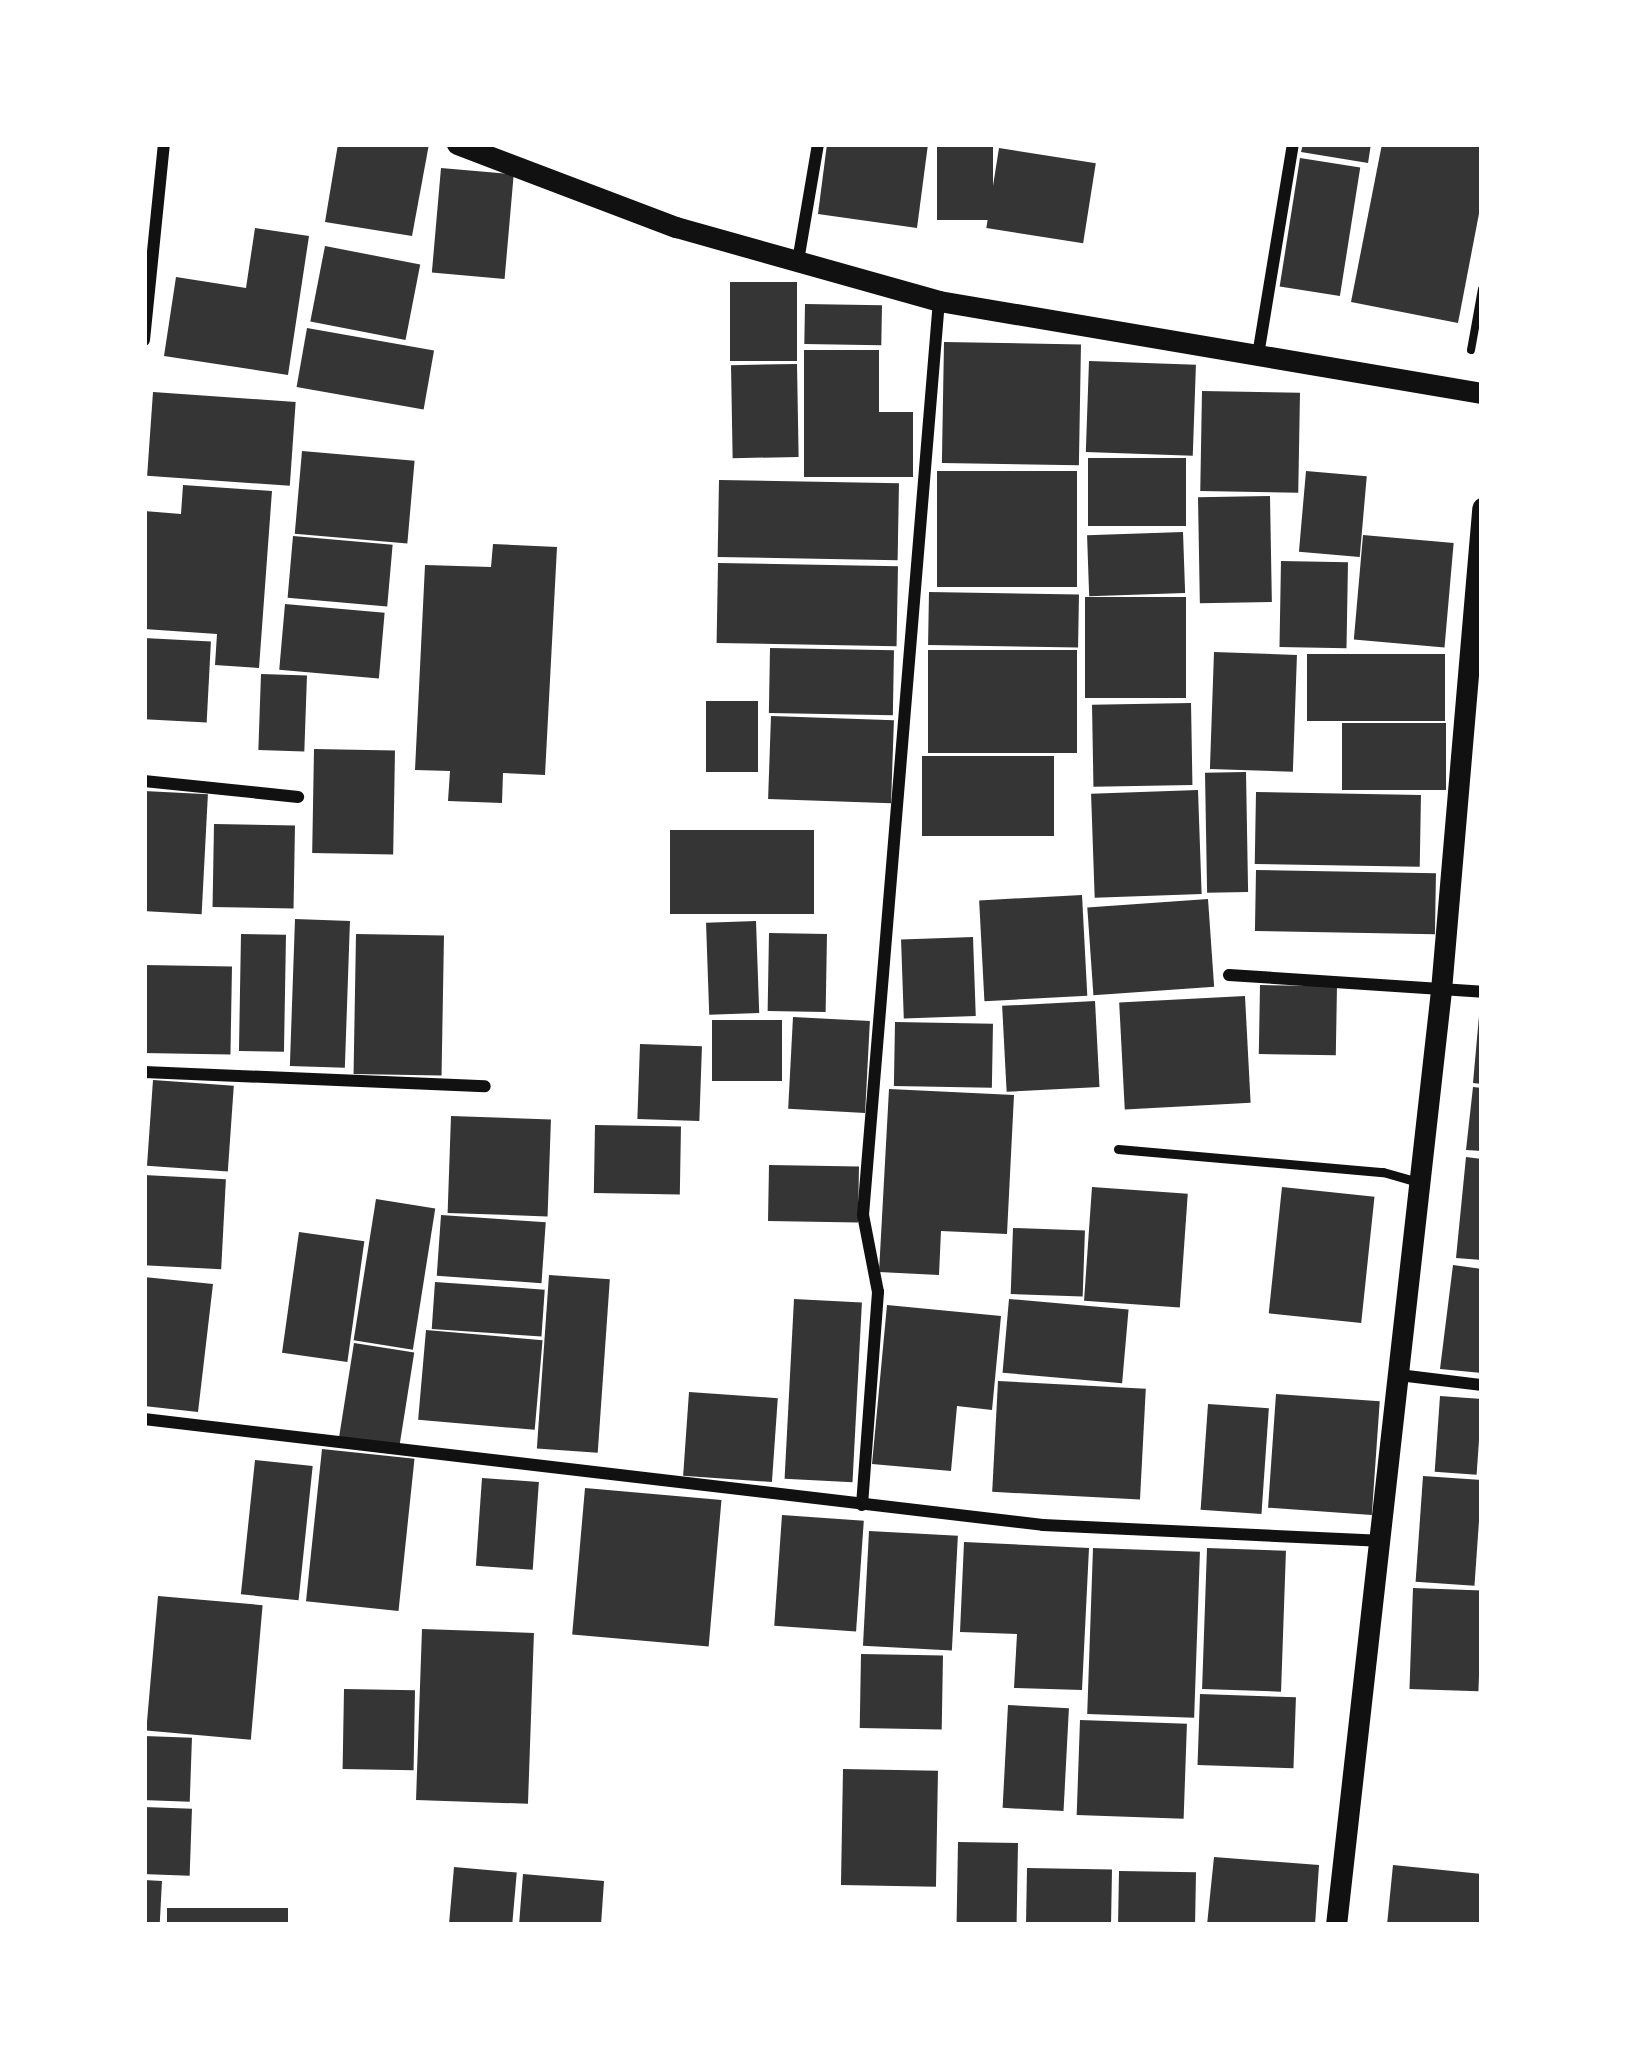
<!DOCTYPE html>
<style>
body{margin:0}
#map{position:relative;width:1626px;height:2069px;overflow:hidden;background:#fff;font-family:Georgia,serif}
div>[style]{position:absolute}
.building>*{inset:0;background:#353535;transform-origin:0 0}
.path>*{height:8px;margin:-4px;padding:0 4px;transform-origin:4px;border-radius:4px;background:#111}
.service>*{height:9px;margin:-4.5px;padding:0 4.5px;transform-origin:4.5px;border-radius:4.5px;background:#111}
.minor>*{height:12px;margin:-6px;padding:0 6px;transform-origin:6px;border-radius:6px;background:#111}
.tertiary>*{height:21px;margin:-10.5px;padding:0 10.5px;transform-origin:10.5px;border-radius:10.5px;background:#111}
span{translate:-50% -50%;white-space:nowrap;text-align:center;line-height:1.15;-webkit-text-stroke:9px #fff;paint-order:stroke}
.frame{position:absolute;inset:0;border:147px solid #fff;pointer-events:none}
</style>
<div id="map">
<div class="building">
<div style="clip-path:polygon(338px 144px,429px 144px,412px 236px,325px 222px)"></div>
<div style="clip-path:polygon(827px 144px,928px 144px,917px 228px,818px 214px)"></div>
<div style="left:937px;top:144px;width:56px;height:76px"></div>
<div style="clip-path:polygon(1303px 144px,1371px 144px,1368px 163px,1301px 152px)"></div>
<div style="clip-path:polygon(1382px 144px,1482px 144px,1482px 198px,1458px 323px,1351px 302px)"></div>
<div style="left:999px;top:148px;width:98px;height:81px;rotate:9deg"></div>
<div style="left:1300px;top:158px;width:61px;height:130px;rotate:9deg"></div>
<div style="left:441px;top:168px;width:73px;height:105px;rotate:5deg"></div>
<div style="clip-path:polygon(255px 228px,309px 236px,288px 375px,164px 356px,176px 277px,246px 288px)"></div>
<div style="left:325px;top:246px;width:97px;height:77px;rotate:11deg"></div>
<div style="left:730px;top:282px;width:67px;height:79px"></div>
<div style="left:805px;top:304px;width:77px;height:40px;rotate:1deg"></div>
<div style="left:307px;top:328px;width:129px;height:60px;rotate:10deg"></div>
<div style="left:944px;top:342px;width:137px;height:121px;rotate:1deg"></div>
<div style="clip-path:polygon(804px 350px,879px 350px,879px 412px,913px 412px,913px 477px,804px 477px)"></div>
<div style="left:1089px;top:361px;width:107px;height:91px;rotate:2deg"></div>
<div style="left:797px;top:364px;width:93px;height:66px;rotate:89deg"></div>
<div style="left:1202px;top:391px;width:98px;height:100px;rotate:1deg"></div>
<div style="left:153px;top:392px;width:143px;height:84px;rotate:4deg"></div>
<div style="left:302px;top:451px;width:113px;height:83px;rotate:5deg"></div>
<div style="left:1088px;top:458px;width:98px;height:68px"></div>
<div style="left:937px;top:471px;width:140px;height:116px"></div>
<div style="left:1306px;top:471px;width:61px;height:81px;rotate:5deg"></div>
<div style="left:719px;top:480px;width:180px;height:77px;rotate:1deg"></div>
<div style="clip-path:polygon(183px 485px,272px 491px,259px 668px,215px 665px,217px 634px,144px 629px,144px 511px,181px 514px)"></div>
<div style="left:1270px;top:496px;width:106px;height:72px;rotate:89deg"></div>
<div style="left:1183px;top:532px;width:61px;height:96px;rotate:88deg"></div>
<div style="left:1363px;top:535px;width:91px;height:105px;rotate:5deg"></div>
<div style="left:293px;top:536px;width:100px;height:62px;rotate:5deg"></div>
<div style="clip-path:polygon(493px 544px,557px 547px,545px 775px,503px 773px,502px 803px,448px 801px,450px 771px,415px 770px,425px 565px,491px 567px)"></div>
<div style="left:1281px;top:561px;width:67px;height:86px;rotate:1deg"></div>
<div style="left:718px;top:563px;width:180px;height:80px;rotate:1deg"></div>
<div style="left:929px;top:592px;width:150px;height:53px;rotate:1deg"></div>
<div style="left:1186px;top:597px;width:101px;height:101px;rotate:90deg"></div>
<div style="left:285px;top:604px;width:100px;height:66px;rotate:5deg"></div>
<div style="left:144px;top:638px;width:67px;height:81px;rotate:3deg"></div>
<div style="left:770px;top:648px;width:124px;height:65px;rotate:1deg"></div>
<div style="left:928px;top:650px;width:149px;height:103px"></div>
<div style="left:1214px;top:652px;width:83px;height:117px;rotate:2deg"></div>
<div style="left:1307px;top:654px;width:138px;height:67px"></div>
<div style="left:261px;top:674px;width:46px;height:76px;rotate:2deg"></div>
<div style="left:706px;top:701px;width:52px;height:71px"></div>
<div style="left:1191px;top:703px;width:82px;height:99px;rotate:89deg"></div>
<div style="left:771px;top:716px;width:123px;height:83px;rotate:2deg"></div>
<div style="left:1342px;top:723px;width:104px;height:67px"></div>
<div style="left:314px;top:749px;width:81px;height:104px;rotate:1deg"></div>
<div style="left:922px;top:756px;width:132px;height:80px"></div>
<div style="left:1246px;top:772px;width:120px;height:41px;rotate:89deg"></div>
<div style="left:1198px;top:790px;width:104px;height:107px;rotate:88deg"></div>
<div style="left:144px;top:791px;width:64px;height:120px;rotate:3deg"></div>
<div style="left:1256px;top:792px;width:165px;height:72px;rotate:1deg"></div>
<div style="left:214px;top:824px;width:81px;height:83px;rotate:1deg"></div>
<div style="left:814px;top:830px;width:84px;height:144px;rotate:90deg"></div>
<div style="left:1256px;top:870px;width:180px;height:61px;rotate:1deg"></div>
<div style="left:1082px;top:895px;width:101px;height:103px;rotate:87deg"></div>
<div style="left:1208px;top:899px;width:88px;height:121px;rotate:86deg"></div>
<div style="left:295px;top:919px;width:55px;height:147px;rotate:2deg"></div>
<div style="left:756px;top:921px;width:92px;height:50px;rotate:88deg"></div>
<div style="left:769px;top:933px;width:58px;height:78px;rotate:1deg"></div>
<div style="left:241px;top:934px;width:45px;height:117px;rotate:1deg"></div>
<div style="left:356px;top:934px;width:88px;height:140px;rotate:1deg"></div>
<div style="left:973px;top:937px;width:79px;height:72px;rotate:88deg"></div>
<div style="left:144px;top:965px;width:88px;height:88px;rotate:1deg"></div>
<div style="left:1260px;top:985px;width:77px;height:69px;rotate:1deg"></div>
<div style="left:1245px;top:996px;width:107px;height:126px;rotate:87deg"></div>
<div style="left:1095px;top:1001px;width:86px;height:93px;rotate:87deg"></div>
<div style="clip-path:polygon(1479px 1016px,1482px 1016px,1482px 1084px,1473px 1083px)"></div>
<div style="left:793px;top:1017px;width:77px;height:92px;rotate:3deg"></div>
<div style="left:712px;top:1020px;width:70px;height:61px"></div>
<div style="left:895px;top:1022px;width:98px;height:64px;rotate:1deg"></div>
<div style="left:640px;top:1044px;width:62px;height:75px;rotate:2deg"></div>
<div style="left:153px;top:1080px;width:81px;height:86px;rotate:4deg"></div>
<div style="clip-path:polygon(1473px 1087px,1482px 1088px,1482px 1151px,1466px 1150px)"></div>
<div style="clip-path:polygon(889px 1089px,1014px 1095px,1007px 1234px,941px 1231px,939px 1275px,879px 1272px)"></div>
<div style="left:451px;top:1116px;width:100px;height:97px;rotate:2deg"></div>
<div style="left:595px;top:1125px;width:86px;height:68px;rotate:1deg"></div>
<div style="clip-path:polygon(1466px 1157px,1482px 1159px,1482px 1260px,1456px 1258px)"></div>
<div style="left:769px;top:1165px;width:90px;height:56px;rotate:1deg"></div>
<div style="left:144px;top:1175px;width:82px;height:90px;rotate:3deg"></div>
<div style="left:1092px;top:1187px;width:96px;height:114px;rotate:4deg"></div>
<div style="left:1282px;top:1187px;width:93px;height:127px;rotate:6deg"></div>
<div style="left:376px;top:1199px;width:60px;height:143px;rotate:9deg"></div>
<div style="left:441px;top:1215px;width:105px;height:61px;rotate:4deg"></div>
<div style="left:1013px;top:1228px;width:72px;height:66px;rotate:2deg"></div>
<div style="left:299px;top:1232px;width:66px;height:122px;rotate:8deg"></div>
<div style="clip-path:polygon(1453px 1265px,1482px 1269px,1482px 1373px,1440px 1369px)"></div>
<div style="left:549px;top:1275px;width:61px;height:174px;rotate:4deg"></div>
<div style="clip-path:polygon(144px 1277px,213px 1284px,198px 1412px,144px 1406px)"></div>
<div style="left:435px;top:1282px;width:110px;height:47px;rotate:4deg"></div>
<div style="left:794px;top:1299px;width:68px;height:180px;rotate:3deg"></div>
<div style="left:1009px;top:1299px;width:120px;height:74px;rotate:5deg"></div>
<div style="clip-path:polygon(887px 1305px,1001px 1316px,992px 1410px,957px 1406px,951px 1471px,872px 1464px)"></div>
<div style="left:426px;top:1330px;width:117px;height:90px;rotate:5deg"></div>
<div style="left:354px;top:1343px;width:61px;height:97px;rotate:9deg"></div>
<div style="left:998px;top:1381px;width:148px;height:111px;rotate:3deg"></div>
<div style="left:689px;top:1392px;width:89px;height:84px;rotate:4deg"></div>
<div style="left:1276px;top:1394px;width:104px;height:114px;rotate:4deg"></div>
<div style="left:1440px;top:1396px;width:42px;height:76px;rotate:4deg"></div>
<div style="left:1208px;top:1404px;width:61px;height:106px;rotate:4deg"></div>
<div style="left:322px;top:1449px;width:93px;height:153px;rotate:6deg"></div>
<div style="left:255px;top:1460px;width:58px;height:135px;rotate:6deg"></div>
<div style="left:1423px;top:1476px;width:59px;height:106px;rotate:4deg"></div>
<div style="left:482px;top:1478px;width:57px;height:88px;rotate:4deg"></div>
<div style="left:585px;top:1488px;width:137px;height:147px;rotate:5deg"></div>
<div style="left:782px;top:1515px;width:82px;height:111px;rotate:4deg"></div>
<div style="left:869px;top:1531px;width:89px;height:115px;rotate:3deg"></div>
<div style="clip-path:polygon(964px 1542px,1089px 1548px,1082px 1690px,1014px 1688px,1017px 1634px,960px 1632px)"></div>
<div style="left:1093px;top:1548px;width:107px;height:166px;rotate:2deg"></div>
<div style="left:1207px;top:1548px;width:79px;height:141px;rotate:2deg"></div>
<div style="left:1413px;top:1588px;width:69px;height:101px;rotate:2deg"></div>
<div style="left:158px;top:1596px;width:105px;height:135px;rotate:5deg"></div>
<div style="left:422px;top:1629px;width:112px;height:171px;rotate:2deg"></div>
<div style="left:861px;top:1654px;width:82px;height:74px;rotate:1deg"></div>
<div style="left:344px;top:1689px;width:71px;height:80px;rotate:1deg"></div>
<div style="left:1200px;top:1694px;width:96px;height:71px;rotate:2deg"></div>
<div style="left:1008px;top:1705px;width:61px;height:103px;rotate:3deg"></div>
<div style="left:1080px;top:1720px;width:107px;height:95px;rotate:2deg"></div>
<div style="left:144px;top:1736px;width:48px;height:64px;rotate:2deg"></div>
<div style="left:843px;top:1769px;width:95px;height:116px;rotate:1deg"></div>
<div style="left:144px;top:1807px;width:48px;height:67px;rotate:2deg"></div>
<div style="left:958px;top:1842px;width:60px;height:83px;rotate:1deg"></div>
<div style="clip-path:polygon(1214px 1857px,1319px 1865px,1315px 1925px,1207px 1925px)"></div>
<div style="clip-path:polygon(1393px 1865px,1482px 1874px,1482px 1925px,1387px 1925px)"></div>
<div style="left:454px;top:1867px;width:63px;height:58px;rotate:5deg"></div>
<div style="left:1027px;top:1868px;width:85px;height:57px;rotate:1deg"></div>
<div style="left:1119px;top:1871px;width:77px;height:54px;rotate:1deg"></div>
<div style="clip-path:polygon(523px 1874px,604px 1881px,601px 1925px,519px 1925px)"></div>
<div style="left:144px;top:1880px;width:18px;height:45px;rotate:3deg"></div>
<div style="left:167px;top:1908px;width:121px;height:17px"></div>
</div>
<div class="path">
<div style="left:1471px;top:350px;width:62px;rotate:-79.8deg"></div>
</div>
<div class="service">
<div style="left:1118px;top:1149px;width:266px;rotate:5deg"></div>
<div style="left:1383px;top:1172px;width:35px;rotate:16deg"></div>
</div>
<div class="minor">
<div style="left:798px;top:261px;width:119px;rotate:-80.3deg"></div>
<div style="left:144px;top:340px;width:197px;rotate:-84.2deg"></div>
<div style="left:1258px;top:355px;width:214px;rotate:-80.6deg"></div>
<div style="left:144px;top:781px;width:155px;rotate:5.9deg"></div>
<div style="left:1229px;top:975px;width:254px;rotate:3.8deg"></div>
<div style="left:144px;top:1072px;width:341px;rotate:2.4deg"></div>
<div style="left:1399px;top:1375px;width:84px;rotate:6.9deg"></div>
<div style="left:144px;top:1419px;width:905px;rotate:6.72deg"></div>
<div style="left:1043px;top:1525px;width:336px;rotate:2.7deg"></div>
<div style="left:862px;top:1505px;width:214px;rotate:-85.7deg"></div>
<div style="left:878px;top:1292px;width:78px;rotate:-101deg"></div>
<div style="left:863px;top:1215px;width:917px;rotate:-85.25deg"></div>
</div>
<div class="tertiary">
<div style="left:457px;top:144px;width:234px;rotate:20.8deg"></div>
<div style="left:676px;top:227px;width:273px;rotate:15.7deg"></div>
<div style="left:939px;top:301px;width:551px;rotate:9.62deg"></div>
<div style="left:1336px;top:1925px;width:941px;rotate:-83.59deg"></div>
<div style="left:1441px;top:990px;width:484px;rotate:-85.1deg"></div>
</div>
<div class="frame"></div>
</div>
